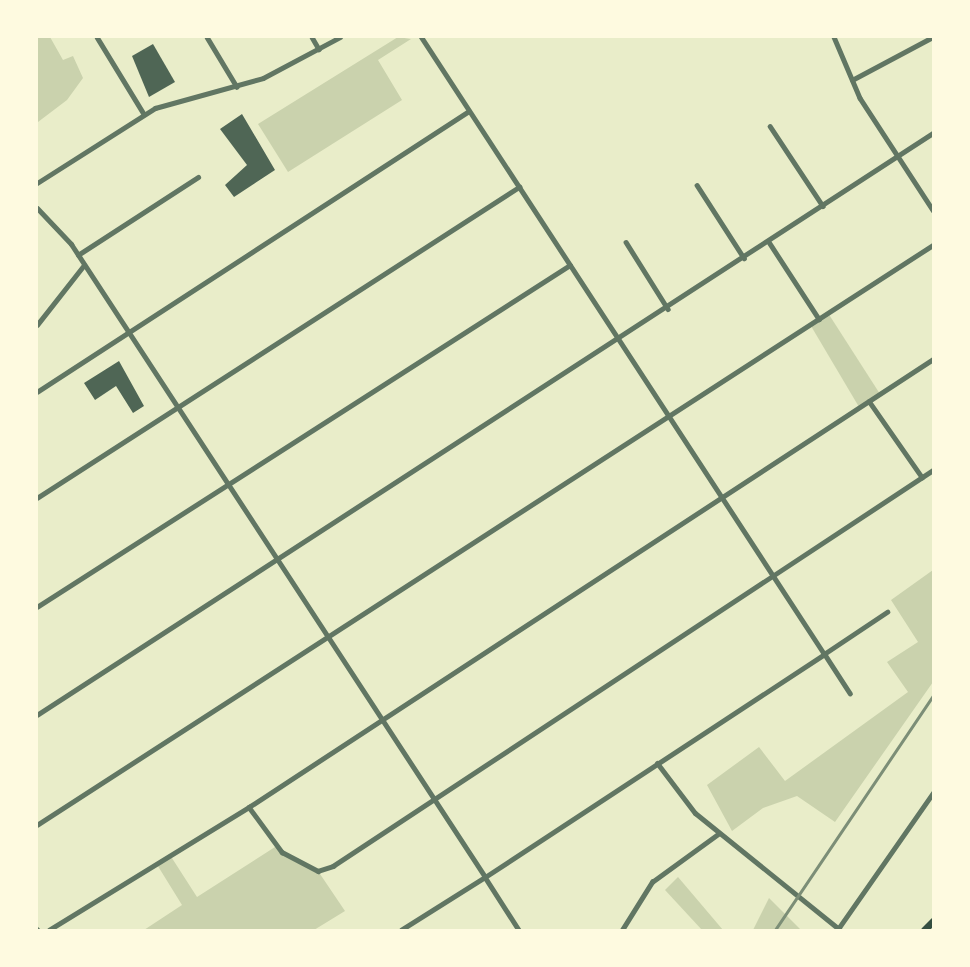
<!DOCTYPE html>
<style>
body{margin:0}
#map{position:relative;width:970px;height:967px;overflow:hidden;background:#e9edc9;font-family:"PT Sans",sans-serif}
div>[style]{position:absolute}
.green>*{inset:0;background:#cad2ad}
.building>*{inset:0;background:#4f6655}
.minor>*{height:4.5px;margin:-2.25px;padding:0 2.25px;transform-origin:2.25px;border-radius:2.25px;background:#617663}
.tertiary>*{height:5px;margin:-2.5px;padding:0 2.5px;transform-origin:2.5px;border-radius:2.5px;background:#617663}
.primary>*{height:7px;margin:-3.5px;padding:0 3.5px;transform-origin:3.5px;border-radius:3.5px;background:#344e41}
.rail>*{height:2.5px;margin:-1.25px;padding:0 1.25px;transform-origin:1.25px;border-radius:1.25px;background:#7c8e77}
span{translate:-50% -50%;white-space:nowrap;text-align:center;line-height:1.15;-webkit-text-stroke:5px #fefae0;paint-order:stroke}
.frame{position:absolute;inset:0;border:38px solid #fefae0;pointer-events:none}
</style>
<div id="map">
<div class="green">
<div style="clip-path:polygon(37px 37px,50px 37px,63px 60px,73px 56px,83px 78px,67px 100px,38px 122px)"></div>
<div style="clip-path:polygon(398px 37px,411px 39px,378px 60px,402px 100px,288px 172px,258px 124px)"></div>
<div style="clip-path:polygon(828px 313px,880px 394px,859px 407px,811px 326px)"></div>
<div style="clip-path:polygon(933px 570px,933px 682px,835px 822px,797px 796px,763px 808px,732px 831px,707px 785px,759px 747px,785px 781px,908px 692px,887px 662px,918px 642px,891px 600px)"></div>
<div style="clip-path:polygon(275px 847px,318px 871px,345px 911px,314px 930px,144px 930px,182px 905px,156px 863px,170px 855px,197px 897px)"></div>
<div style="clip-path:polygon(678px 877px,723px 930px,702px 930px,665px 890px)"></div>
<div style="clip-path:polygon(769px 898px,801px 930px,753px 930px)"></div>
</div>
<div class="building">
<div style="clip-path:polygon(153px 44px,175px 82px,149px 97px,132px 56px)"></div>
<div style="clip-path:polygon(242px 114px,275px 170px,234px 197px,225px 185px,247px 165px,220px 129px)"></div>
<div style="clip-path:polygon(119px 361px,144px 406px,133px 413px,116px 386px,95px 400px,84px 383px)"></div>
</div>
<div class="minor">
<div style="left:97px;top:37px;width:90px;rotate:58.6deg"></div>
<div style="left:207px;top:37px;width:58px;rotate:59deg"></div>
<div style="left:312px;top:37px;width:14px;rotate:60deg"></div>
<div style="left:834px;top:37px;width:66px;rotate:66.9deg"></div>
<div style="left:860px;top:98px;width:134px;rotate:56.9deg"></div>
<div style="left:852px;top:80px;width:92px;rotate:-28deg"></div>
<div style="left:770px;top:126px;width:96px;rotate:56.5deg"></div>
<div style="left:697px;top:185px;width:87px;rotate:57.2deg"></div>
<div style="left:626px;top:242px;width:79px;rotate:57.9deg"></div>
<div style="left:769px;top:242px;width:92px;rotate:57deg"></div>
<div style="left:78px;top:255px;width:143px;rotate:-33deg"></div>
<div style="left:37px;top:325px;width:76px;rotate:-51.9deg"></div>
<div style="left:37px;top:392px;width:515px;rotate:-33.04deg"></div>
<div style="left:869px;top:401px;width:93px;rotate:55.1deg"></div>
<div style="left:37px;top:498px;width:574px;rotate:-32.83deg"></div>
<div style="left:37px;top:607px;width:633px;rotate:-32.69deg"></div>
<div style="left:850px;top:694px;width:48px;rotate:-123deg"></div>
<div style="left:824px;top:654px;width:76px;rotate:-33.7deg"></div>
<div style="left:37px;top:715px;width:1068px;rotate:-33.01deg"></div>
<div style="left:249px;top:807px;width:56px;rotate:53.7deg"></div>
<div style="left:282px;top:852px;width:41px;rotate:27.8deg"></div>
<div style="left:318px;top:871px;width:16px;rotate:-18deg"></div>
<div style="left:333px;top:866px;width:719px;rotate:-33.42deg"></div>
<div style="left:37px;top:825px;width:1067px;rotate:-32.92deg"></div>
<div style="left:37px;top:929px;width:1px;rotate:45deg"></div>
<div style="left:838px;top:929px;width:166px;rotate:-55.1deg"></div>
<div style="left:49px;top:930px;width:235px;rotate:-31.6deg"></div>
<div style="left:249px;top:807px;width:818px;rotate:-33.22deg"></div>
<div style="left:401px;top:930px;width:99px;rotate:-32.2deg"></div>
<div style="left:485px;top:877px;width:63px;rotate:57.3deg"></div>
<div style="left:622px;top:930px;width:57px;rotate:-58deg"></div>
<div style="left:652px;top:882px;width:82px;rotate:-36deg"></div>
</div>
<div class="tertiary">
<div style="left:37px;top:183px;width:140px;rotate:-32.4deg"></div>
<div style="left:155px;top:108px;width:112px;rotate:-15.5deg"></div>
<div style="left:263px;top:78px;width:87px;rotate:-28deg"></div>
<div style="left:37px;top:208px;width:50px;rotate:46.6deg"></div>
<div style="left:71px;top:244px;width:756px;rotate:56.81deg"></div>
<div style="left:485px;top:877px;width:406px;rotate:-33.3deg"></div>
<div style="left:824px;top:654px;width:737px;rotate:-123.15deg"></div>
<div style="left:657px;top:763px;width:63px;rotate:52.8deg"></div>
<div style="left:695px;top:813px;width:186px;rotate:38.9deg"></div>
</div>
<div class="primary">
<div style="left:924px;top:930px;width:13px;rotate:-45deg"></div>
</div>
<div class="rail">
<div style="left:775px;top:930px;width:282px;rotate:-56deg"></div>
</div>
<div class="frame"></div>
</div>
